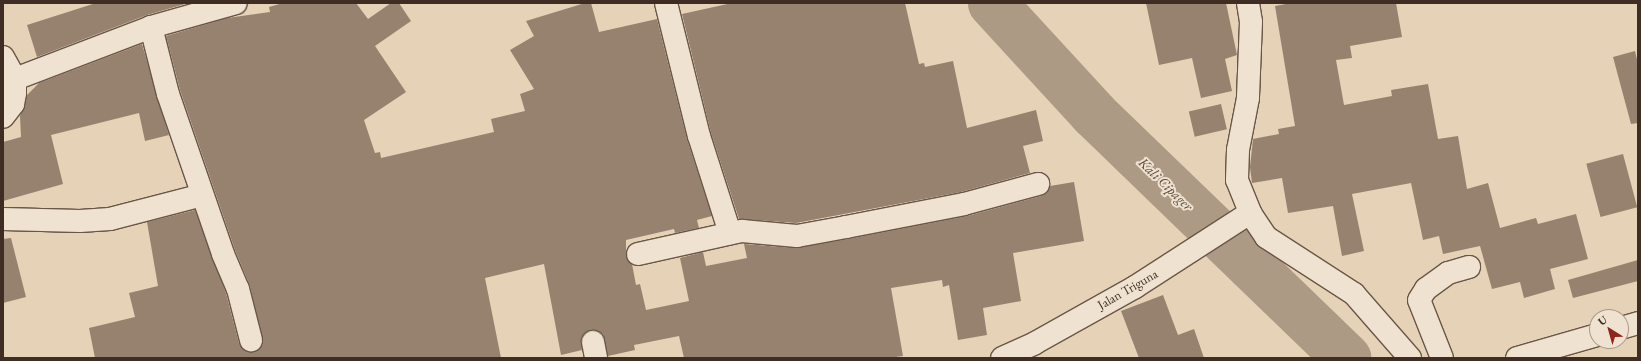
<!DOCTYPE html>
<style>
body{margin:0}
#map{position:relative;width:1641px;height:361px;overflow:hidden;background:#e6d2b6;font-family:"EB Garamond",serif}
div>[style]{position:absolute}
.river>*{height:49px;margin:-24.5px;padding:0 24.5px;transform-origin:24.5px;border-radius:24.5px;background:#ad9a84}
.building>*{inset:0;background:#96826f;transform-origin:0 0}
.roads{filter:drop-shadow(1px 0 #695647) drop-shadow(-1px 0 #695647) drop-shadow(0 1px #695647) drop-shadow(0 -1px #695647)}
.street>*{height:22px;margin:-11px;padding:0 11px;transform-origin:11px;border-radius:11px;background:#efe2d0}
span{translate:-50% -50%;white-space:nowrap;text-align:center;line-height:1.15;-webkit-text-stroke:4px #efe2d0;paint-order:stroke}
.street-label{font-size:13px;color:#3f2c22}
.water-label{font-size:14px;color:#5a483a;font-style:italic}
.frame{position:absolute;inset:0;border:4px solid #3f2c22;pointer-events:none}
.north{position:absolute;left:1589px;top:309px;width:40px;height:40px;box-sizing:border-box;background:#efe2d0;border:1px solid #a9998a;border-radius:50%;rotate:323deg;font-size:11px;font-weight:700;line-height:16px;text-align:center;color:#3f2c22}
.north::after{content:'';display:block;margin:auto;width:14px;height:18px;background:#8f2418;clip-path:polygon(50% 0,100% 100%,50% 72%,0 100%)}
</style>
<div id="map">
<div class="river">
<div style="left:992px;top:3px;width:151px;rotate:47.4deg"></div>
<div style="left:1094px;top:114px;width:351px;rotate:44deg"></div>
</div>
<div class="building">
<div style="clip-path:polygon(96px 3px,185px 3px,185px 4px,147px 15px,37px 57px,27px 25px)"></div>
<div style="clip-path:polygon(283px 3px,356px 3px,368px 19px,391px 3px,399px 3px,411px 21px,375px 46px,406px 92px,364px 120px,375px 153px,380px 152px,381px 158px,494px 132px,491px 119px,525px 111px,520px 94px,534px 89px,510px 50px,534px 36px,526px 21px,585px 3px,591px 3px,599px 32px,657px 19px,687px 139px,712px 216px,697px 220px,699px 228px,675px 233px,674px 229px,626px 240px,626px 257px,632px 264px,636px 285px,640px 284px,646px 310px,689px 301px,680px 258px,703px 252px,706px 266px,747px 258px,744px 244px,796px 248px,848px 239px,967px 216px,1041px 196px,1047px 193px,1050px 186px,1074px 182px,1084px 241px,1013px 253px,1021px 301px,983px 308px,987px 335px,958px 340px,949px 285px,943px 287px,942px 280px,891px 288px,903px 356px,888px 358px,684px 358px,679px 336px,634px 345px,635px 350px,608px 356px,603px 334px,591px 330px,581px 338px,582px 350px,561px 355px,544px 264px,485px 278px,501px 358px,95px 358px,89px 328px,135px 317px,129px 293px,158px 286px,147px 222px,195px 210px,226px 293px,239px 343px,247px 352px,254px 352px,263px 344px,250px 286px,235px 250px,180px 90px,166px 36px,227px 18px,270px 12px,269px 7px)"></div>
<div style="clip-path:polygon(732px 3px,905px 3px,919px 64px,924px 63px,925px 67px,953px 61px,967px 128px,1036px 110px,1043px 141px,1023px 146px,1030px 173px,961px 192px,796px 223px,739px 219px,711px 133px,682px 14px)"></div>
<div style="clip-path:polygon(1146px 3px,1226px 3px,1237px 55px,1225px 59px,1232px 91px,1201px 98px,1192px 58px,1159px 65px)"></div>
<div style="clip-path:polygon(1291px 3px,1396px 3px,1402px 37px,1350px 46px,1352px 58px,1336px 60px,1344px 105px,1392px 96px,1391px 90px,1428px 84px,1438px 139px,1458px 136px,1467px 189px,1488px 183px,1500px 228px,1536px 218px,1538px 224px,1576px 214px,1588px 259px,1550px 269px,1555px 289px,1524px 298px,1520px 282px,1492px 289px,1480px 246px,1443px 254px,1439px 236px,1423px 240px,1411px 183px,1352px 194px,1364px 251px,1342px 256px,1333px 206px,1288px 213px,1282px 178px,1252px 183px,1250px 167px,1253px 139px,1279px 134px,1278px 129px,1295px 126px,1275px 6px)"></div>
<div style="clip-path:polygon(142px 44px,169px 135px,145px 141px,139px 113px,51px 135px,63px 184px,3px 201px,3px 142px,21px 137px,20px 116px,27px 95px,39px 83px)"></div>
<div style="clip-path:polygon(1635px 51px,1638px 64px,1638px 123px,1631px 124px,1613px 57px)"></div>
<div style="left:1221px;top:104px;width:26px;height:33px;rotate:77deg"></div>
<div style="left:1623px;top:154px;width:55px;height:38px;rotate:75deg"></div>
<div style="clip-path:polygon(11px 238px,26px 297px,3px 303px,3px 239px)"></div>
<div style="clip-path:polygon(1638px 260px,1638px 281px,1573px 298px,1568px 280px)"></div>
<div style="clip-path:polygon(1163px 295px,1178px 335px,1194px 329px,1204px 358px,1139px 358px,1121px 311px)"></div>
</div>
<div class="roads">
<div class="street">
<div style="left:666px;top:3px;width:137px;rotate:76.1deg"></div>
<div style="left:699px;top:136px;width:102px;rotate:72.3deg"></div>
<div style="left:1248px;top:3px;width:19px;rotate:81deg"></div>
<div style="left:1251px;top:22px;width:76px;rotate:92.3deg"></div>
<div style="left:1248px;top:98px;width:53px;rotate:100.9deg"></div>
<div style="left:1238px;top:150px;width:30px;rotate:92deg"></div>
<div style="left:1237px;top:180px;width:35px;rotate:68deg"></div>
<div style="left:1250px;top:213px;width:29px;rotate:56deg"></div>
<div style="left:1266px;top:237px;width:105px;rotate:32.9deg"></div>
<div style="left:1354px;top:294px;width:85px;rotate:48.8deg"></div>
<div style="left:151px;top:27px;width:69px;rotate:75.8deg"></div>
<div style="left:168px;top:94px;width:169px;rotate:71deg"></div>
<div style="left:223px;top:254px;width:38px;rotate:67deg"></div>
<div style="left:238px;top:289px;width:53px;rotate:75.7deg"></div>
<div style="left:3px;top:57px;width:25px;rotate:61deg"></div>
<div style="left:15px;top:79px;width:14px;rotate:90deg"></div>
<div style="left:15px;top:93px;width:11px;rotate:100deg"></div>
<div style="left:13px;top:104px;width:16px;rotate:128deg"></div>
<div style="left:15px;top:79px;width:146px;rotate:-20.9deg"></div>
<div style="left:151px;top:27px;width:88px;rotate:-15.8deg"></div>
<div style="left:3px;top:219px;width:77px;rotate:1.5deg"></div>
<div style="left:80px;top:221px;width:30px;rotate:-4deg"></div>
<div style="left:110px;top:219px;width:95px;rotate:-14.6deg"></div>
<div style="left:638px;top:254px;width:107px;rotate:-12.5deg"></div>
<div style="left:742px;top:231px;width:55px;rotate:5.2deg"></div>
<div style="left:797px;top:236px;width:50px;rotate:-10.4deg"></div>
<div style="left:846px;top:227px;width:120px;rotate:-11deg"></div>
<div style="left:964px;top:204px;width:77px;rotate:-15.1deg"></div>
<div style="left:1621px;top:328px;width:18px;rotate:-16deg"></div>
<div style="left:593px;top:342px;width:16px;rotate:79deg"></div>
<div style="left:1002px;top:358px;width:36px;rotate:-24deg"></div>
<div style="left:1035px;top:343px;width:115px;rotate:-29.2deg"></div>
<div style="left:1135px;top:287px;width:137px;rotate:-32.8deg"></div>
<div style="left:1442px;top:358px;width:62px;rotate:-111.6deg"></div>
<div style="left:1419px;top:300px;width:13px;rotate:-58deg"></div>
<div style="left:1426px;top:289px;width:27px;rotate:-36deg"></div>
<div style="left:1448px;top:273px;width:22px;rotate:-16deg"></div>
<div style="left:1517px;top:358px;width:83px;rotate:-16deg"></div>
</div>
</div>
<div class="street-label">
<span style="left:1128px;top:290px;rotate:-30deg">Jalan Triguna</span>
</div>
<div class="water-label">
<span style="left:1166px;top:184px;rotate:44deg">Kali Cipager</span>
</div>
<div class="frame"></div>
<div class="north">U</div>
</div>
